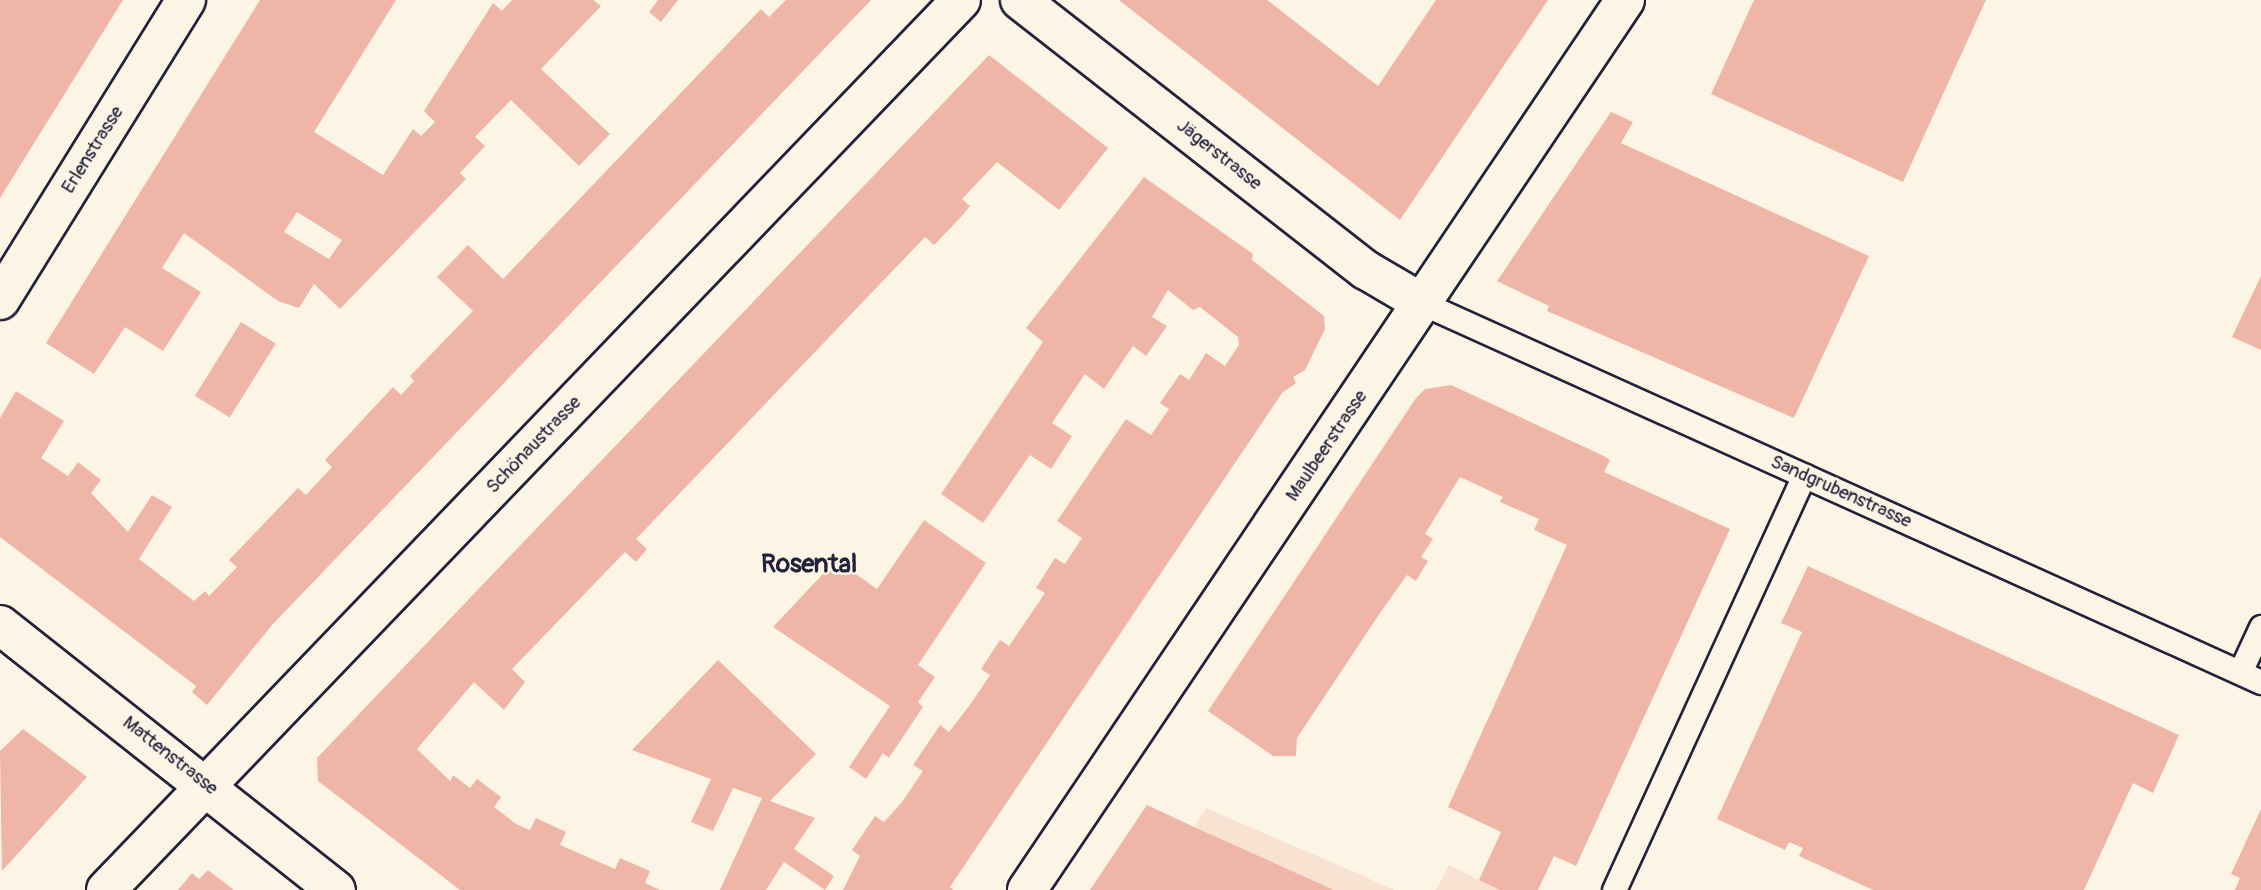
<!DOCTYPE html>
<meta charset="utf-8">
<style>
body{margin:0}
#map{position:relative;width:2261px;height:890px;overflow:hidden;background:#fcf5e5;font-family:Pangolin,sans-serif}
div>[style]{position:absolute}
.built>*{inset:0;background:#f8e2d2}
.building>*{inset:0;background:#efb6a7;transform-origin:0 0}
.roads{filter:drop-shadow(2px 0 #22223b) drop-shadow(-2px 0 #22223b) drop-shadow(0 2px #22223b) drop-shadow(0 -2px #22223b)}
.service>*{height:23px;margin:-11.5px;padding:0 11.5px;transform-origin:11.5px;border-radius:11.5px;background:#fcf5e5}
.minor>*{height:38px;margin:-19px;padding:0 19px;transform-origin:19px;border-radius:19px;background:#fcf5e5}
.tertiary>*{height:38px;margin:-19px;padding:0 19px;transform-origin:19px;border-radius:19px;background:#fcf5e5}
span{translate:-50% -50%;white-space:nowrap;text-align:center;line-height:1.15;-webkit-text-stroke:5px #fcf5e5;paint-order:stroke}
.street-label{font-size:19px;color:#22223b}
.district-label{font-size:26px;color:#22223b;font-weight:700}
</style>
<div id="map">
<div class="built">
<div style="clip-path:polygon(1147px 805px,1194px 827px,1206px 808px,1395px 890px,1090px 890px)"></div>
<div style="clip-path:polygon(1449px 865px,1479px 880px,1500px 890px,1436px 890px)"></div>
</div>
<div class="building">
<div style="clip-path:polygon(0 0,123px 0,0 198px)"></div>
<div style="clip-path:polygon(evenodd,260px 0,396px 0,314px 132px,383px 175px,413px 129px,421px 136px,435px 122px,424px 111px,493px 3px,502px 11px,512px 0,593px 0,601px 6px,541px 69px,610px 134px,579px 166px,511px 100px,475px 137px,485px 146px,460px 173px,466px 179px,340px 309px,314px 284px,299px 308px,278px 301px,184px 233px,162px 268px,201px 292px,163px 351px,125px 327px,94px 374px,46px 343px,260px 0,297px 212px,342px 240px,329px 259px,284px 232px,297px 212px)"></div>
<div style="clip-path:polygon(658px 0,678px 0,661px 22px,649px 12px)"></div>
<div style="clip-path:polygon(786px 0,871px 0,273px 624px,207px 705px,192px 692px,196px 686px,0 537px,0 418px,16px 391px,64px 421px,41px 458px,68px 476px,78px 462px,101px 480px,91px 493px,128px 532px,152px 495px,172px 507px,139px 559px,194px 601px,205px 591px,209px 596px,237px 567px,229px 560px,298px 488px,306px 495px,332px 467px,325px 460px,393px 387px,401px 395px,414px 381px,410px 376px,473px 311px,437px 277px,468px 245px,503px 279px,761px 9px,769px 17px)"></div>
<div style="clip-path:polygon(1119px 0,1267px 0,1378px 86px,1436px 0,1548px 0,1400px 220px)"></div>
<div style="clip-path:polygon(1754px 0,1986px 0,1903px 182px,1711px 94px)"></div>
<div style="clip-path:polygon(989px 55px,1108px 148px,1059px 210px,997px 162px,962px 199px,970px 206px,960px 218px,934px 245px,925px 237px,636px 539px,647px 549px,636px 562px,625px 552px,512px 669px,525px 682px,504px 710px,474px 682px,417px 749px,450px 781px,453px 775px,470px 788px,477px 779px,501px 797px,494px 807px,516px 824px,530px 830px,536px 818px,566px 832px,560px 845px,615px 869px,620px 858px,650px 871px,645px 883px,660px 890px,460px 890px,318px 781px,317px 758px)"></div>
<div style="clip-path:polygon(1611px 112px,1633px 122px,1621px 143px,1869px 256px,1794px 418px,1547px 311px,1549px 306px,1497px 281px)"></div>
<div style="clip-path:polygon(1144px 177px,1253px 254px,1252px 260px,1324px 316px,1325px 329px,1305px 370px,1293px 377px,1296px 383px,1282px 393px,950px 887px,954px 890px,843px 890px,860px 856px,852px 850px,875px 816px,884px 822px,902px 802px,923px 771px,913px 765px,940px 725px,949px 732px,972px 702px,990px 675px,981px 669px,1000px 640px,1009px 646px,1045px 593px,1036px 588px,1055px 558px,1065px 564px,1082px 538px,1057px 521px,1126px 419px,1151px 435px,1169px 409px,1160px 403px,1180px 374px,1189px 380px,1206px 353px,1225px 366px,1239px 345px,1238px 337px,1200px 307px,1193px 310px,1168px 290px,1152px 317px,1167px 326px,1146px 356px,1133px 346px,1104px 389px,1085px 374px,1052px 423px,1072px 436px,1051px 469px,1030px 455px,983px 523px,941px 494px,1043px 342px,1026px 328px)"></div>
<div style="clip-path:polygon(2261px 276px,2261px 350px,2232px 337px)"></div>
<div style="left:241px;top:322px;width:41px;height:87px;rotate:32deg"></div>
<div style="clip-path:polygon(1451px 385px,1604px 456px,1610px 460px,1604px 472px,1730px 529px,1576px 866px,1554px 856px,1538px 890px,1500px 890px,1479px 880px,1501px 832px,1448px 807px,1567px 545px,1534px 530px,1539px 519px,1500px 502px,1503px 497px,1460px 477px,1425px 534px,1433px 539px,1421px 557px,1428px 561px,1416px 581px,1407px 575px,1378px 616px,1297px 738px,1296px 756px,1273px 756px,1208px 711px,1416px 398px,1425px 389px)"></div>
<div style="clip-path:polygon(924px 520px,986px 563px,918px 665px,935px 677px,918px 702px,923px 707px,889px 758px,883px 753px,866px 779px,849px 767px,890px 706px,773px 627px,836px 560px,877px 589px)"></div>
<div style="clip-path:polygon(1808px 566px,2179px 735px,2153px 793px,2133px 783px,2084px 890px,1873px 890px,1799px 856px,1803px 848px,1789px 842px,1785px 850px,1717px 819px,1802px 632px,1781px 623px)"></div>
<div style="clip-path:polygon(718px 660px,816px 754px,770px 801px,815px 818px,794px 849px,834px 876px,825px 890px,784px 862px,766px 890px,720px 890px,762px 798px,733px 788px,713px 831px,691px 822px,711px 779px,632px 750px)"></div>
<div style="clip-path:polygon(23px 729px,87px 777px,2px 871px,0 751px)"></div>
<div style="clip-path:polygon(1147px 805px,1194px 827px,1334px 890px,1090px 890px)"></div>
<div style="clip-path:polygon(2261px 809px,2261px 890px,2235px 890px,2240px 878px,2231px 874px)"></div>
<div style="clip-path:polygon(208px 870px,234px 890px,178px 890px,192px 873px,199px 879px)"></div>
</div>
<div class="roads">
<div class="service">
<div style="left:1422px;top:303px;width:921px;rotate:24.31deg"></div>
<div style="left:2240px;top:672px;width:50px;rotate:-65deg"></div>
<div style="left:1614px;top:890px;width:456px;rotate:-65.4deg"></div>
</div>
<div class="minor">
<div style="left:1020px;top:0;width:439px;rotate:38deg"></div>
<div style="left:1366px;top:270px;width:65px;rotate:30.5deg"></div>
<div style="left:0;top:300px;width:353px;rotate:-58.2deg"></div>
<div style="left:0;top:625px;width:428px;rotate:38.3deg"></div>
<div style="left:1027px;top:890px;width:1072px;rotate:-56.1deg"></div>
</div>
<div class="tertiary">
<div style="left:106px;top:890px;width:1234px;rotate:-46.15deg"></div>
</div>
</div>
<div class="street-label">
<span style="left:93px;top:150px;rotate:-58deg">Erlenstrasse</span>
<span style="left:1219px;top:155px;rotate:38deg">Jägerstrasse</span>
<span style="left:534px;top:445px;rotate:-46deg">Schönaustrasse</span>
<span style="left:1327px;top:446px;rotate:-56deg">Maulbeerstrasse</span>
<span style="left:1841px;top:492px;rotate:24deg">Sandgrubenstrasse</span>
<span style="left:170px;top:756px;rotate:38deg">Mattenstrasse</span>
</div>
<div class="district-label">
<span style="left:809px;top:565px">Rosental</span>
</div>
</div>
